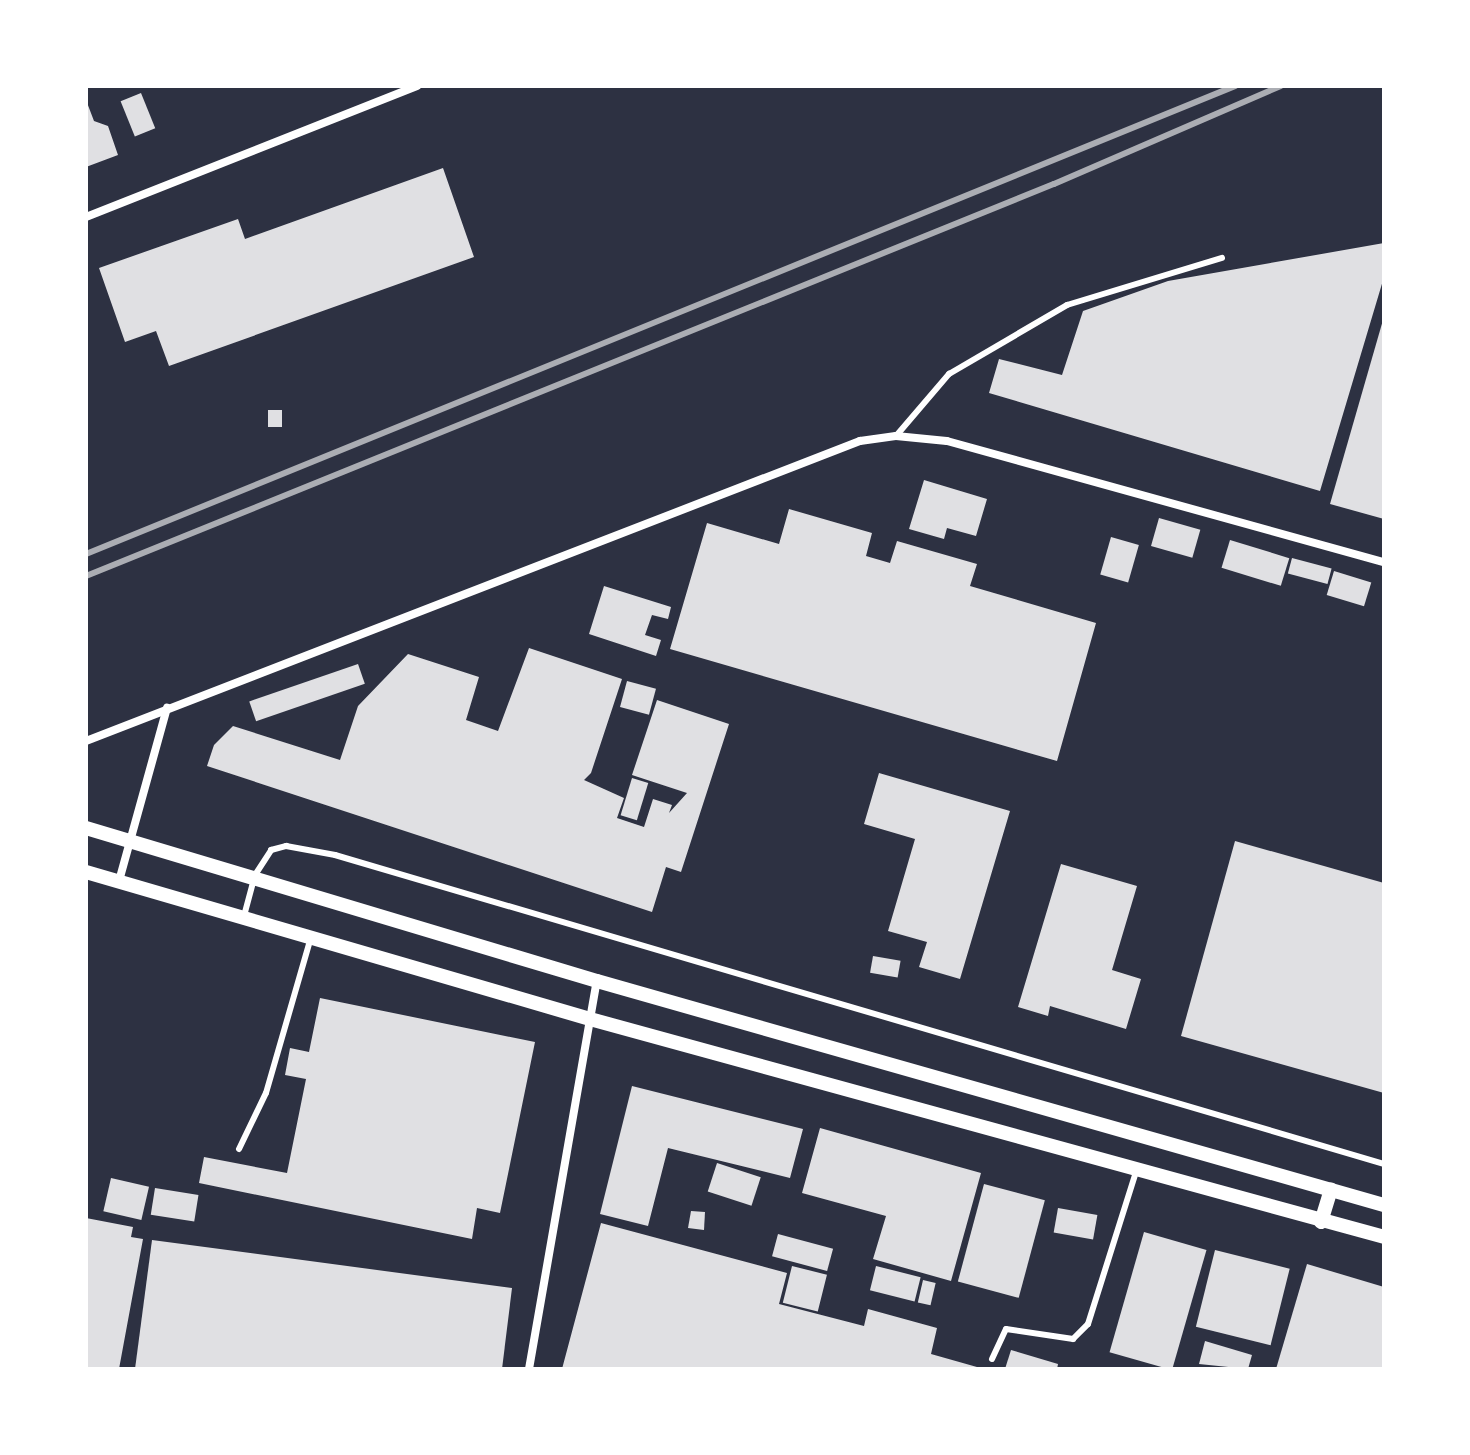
<!DOCTYPE html>
<style>
body{margin:0}
#map{position:relative;width:1470px;height:1455px;overflow:hidden;background:#2d3142;font-family:Spectral,serif}
div>[style]{position:absolute}
.building>*{inset:0;background:#e0e0e3;transform-origin:0 0}
.service>*{height:6px;margin:-3px;padding:0 3px;transform-origin:3px;border-radius:3px;background:#fff}
.minor>*{height:8px;margin:-4px;padding:0 4px;transform-origin:4px;border-radius:4px;background:#fff}
.tertiary>*{height:14px;margin:-7px;padding:0 7px;transform-origin:7px;border-radius:7px;background:#fff}
.rail>*{height:6px;margin:-3px;padding:0 3px;transform-origin:3px;border-radius:3px;background:#abadb3}
span{translate:-50% -50%;white-space:nowrap;text-align:center;line-height:1.15;-webkit-text-stroke:7px #fff;paint-order:stroke}
.frame{position:absolute;inset:0;border:88px solid #fff;pointer-events:none}
</style>
<div id="map">
<div class="building">
<div style="left:141px;top:93px;width:38px;height:22px;rotate:68deg"></div>
<div style="clip-path:polygon(86px 100px,94px 121px,108px 126px,118px 155px,86px 167px)"></div>
<div style="clip-path:polygon(443px 168px,474px 257px,169px 366px,156px 331px,125px 342px,99px 268px,238px 219px,245px 239px)"></div>
<div style="clip-path:polygon(1384px 243px,1384px 277px,1320px 491px,989px 393px,999px 359px,1062px 375px,1083px 311px,1168px 281px)"></div>
<div style="clip-path:polygon(1383px 320px,1384px 321px,1384px 519px,1330px 504px)"></div>
<div style="left:268px;top:410px;width:14px;height:17px"></div>
<div style="clip-path:polygon(924px 480px,987px 499px,976px 536px,947px 528px,944px 539px,909px 529px)"></div>
<div style="clip-path:polygon(789px 509px,872px 533px,866px 556px,890px 563px,897px 541px,977px 564px,970px 586px,1096px 623px,1057px 761px,670px 649px,707px 523px,779px 544px)"></div>
<div style="left:1159px;top:518px;width:43px;height:29px;rotate:16deg"></div>
<div style="left:1111px;top:537px;width:29px;height:39px;rotate:16deg"></div>
<div style="left:1230px;top:540px;width:62px;height:29px;rotate:17deg"></div>
<div style="left:1292px;top:558px;width:41px;height:16px;rotate:15deg"></div>
<div style="left:1334px;top:571px;width:39px;height:25px;rotate:17deg"></div>
<div style="clip-path:polygon(604px 586px,671px 607px,668px 619px,652px 615px,645px 635px,661px 640px,656px 656px,589px 634px)"></div>
<div style="clip-path:polygon(529px 648px,622px 679px,591px 773px,584px 780px,624px 798px,617px 818px,644px 827px,653px 799px,672px 805px,669px 813px,687px 793px,632px 775px,657px 700px,729px 724px,681px 872px,666px 867px,652px 912px,207px 766px,214px 745px,233px 726px,340px 760px,358px 706px,408px 654px,479px 677px,466px 720px,498px 731px)"></div>
<div style="left:358px;top:664px;width:21px;height:115px;rotate:71deg"></div>
<div style="left:627px;top:681px;width:30px;height:27px;rotate:15deg"></div>
<div style="clip-path:polygon(879px 773px,1010px 811px,960px 979px,919px 967px,927px 942px,888px 931px,915px 839px,864px 824px)"></div>
<div style="left:632px;top:778px;width:17px;height:39px;rotate:17deg"></div>
<div style="clip-path:polygon(1235px 841px,1384px 883px,1384px 1093px,1181px 1036px)"></div>
<div style="clip-path:polygon(1061px 864px,1137px 886px,1112px 970px,1141px 979px,1126px 1029px,1050px 1006px,1048px 1016px,1018px 1007px)"></div>
<div style="left:873px;top:956px;width:28px;height:17px;rotate:10deg"></div>
<div style="clip-path:polygon(320px 998px,535px 1042px,500px 1213px,477px 1208px,472px 1239px,199px 1183px,204px 1157px,287px 1173px,306px 1079px,285px 1075px,290px 1048px,309px 1052px)"></div>
<div style="clip-path:polygon(632px 1086px,803px 1129px,790px 1178px,668px 1148px,648px 1226px,600px 1214px)"></div>
<div style="clip-path:polygon(820px 1128px,981px 1173px,951px 1281px,873px 1259px,886px 1216px,802px 1193px)"></div>
<div style="left:717px;top:1163px;width:46px;height:30px;rotate:18deg"></div>
<div style="left:111px;top:1178px;width:39px;height:34px;rotate:13deg"></div>
<div style="left:984px;top:1184px;width:63px;height:101px;rotate:15deg"></div>
<div style="left:155px;top:1188px;width:44px;height:27px;rotate:9deg"></div>
<div style="left:1058px;top:1208px;width:40px;height:25px;rotate:10deg"></div>
<div style="clip-path:polygon(691px 1211px,705px 1212px,704px 1230px,688px 1228px)"></div>
<div style="clip-path:polygon(86px 1218px,133px 1227px,131px 1237px,143px 1239px,119px 1369px,86px 1369px)"></div>
<div style="clip-path:polygon(601px 1223px,787px 1273px,779px 1304px,864px 1326px,868px 1309px,937px 1328px,931px 1354px,984px 1369px,562px 1369px)"></div>
<div style="left:1144px;top:1232px;width:65px;height:125px;rotate:16deg"></div>
<div style="left:778px;top:1234px;width:57px;height:23px;rotate:15deg"></div>
<div style="clip-path:polygon(152px 1240px,512px 1288px,502px 1369px,135px 1369px)"></div>
<div style="left:1215px;top:1250px;width:77px;height:79px;rotate:14deg"></div>
<div style="clip-path:polygon(1307px 1264px,1384px 1287px,1384px 1369px,1276px 1369px)"></div>
<div style="left:792px;top:1266px;width:36px;height:38px;rotate:14deg"></div>
<div style="left:876px;top:1266px;width:46px;height:25px;rotate:14deg"></div>
<div style="left:923px;top:1280px;width:13px;height:23px;rotate:13deg"></div>
<div style="clip-path:polygon(1205px 1341px,1252px 1355px,1248px 1369px,1199px 1364px)"></div>
<div style="clip-path:polygon(1011px 1350px,1058px 1364px,1057px 1369px,1005px 1369px)"></div>
</div>
<div class="service">
<div style="left:896px;top:436px;width:82px;rotate:-49.5deg"></div>
<div style="left:949px;top:374px;width:137px;rotate:-30.3deg"></div>
<div style="left:1067px;top:305px;width:162px;rotate:-16.9deg"></div>
<div style="left:244px;top:916px;width:42px;rotate:-75deg"></div>
<div style="left:255px;top:875px;width:30px;rotate:-57deg"></div>
<div style="left:271px;top:850px;width:16px;rotate:-15deg"></div>
<div style="left:286px;top:846px;width:50px;rotate:10.4deg"></div>
<div style="left:335px;top:855px;width:1094px;rotate:16.41deg"></div>
<div style="left:239px;top:1149px;width:62px;rotate:-64.3deg"></div>
<div style="left:266px;top:1093px;width:162px;rotate:-73.9deg"></div>
<div style="left:992px;top:1359px;width:33px;rotate:-65deg"></div>
<div style="left:1006px;top:1329px;width:68px;rotate:8.5deg"></div>
<div style="left:1073px;top:1339px;width:21px;rotate:-45deg"></div>
<div style="left:1088px;top:1324px;width:163px;rotate:-72.5deg"></div>
</div>
<div class="minor">
<div style="left:86px;top:217px;width:356px;rotate:-21.6deg"></div>
<div style="left:86px;top:741px;width:830px;rotate:-21.19deg"></div>
<div style="left:860px;top:441px;width:36px;rotate:-8deg"></div>
<div style="left:896px;top:436px;width:51px;rotate:5.6deg"></div>
<div style="left:947px;top:441px;width:453px;rotate:15.5deg"></div>
<div style="left:119px;top:881px;width:180px;rotate:-74.5deg"></div>
<div style="left:529px;top:1369px;width:394px;rotate:-80.1deg"></div>
</div>
<div class="tertiary">
<div style="left:86px;top:828px;width:533px;rotate:16.67deg"></div>
<div style="left:597px;top:981px;width:818px;rotate:15.89deg"></div>
<div style="left:86px;top:872px;width:525px;rotate:16.26deg"></div>
<div style="left:590px;top:1019px;width:823px;rotate:15.35deg"></div>
<div style="left:1321px;top:1222px;width:34px;rotate:-73deg"></div>
</div>
<div class="rail">
<div style="left:86px;top:554px;width:1241px;rotate:-22.16deg"></div>
<div style="left:86px;top:576px;width:1044px;rotate:-22.05deg"></div>
<div style="left:1054px;top:184px;width:247px;rotate:-23.4deg"></div>
</div>
<div class="frame"></div>
</div>
